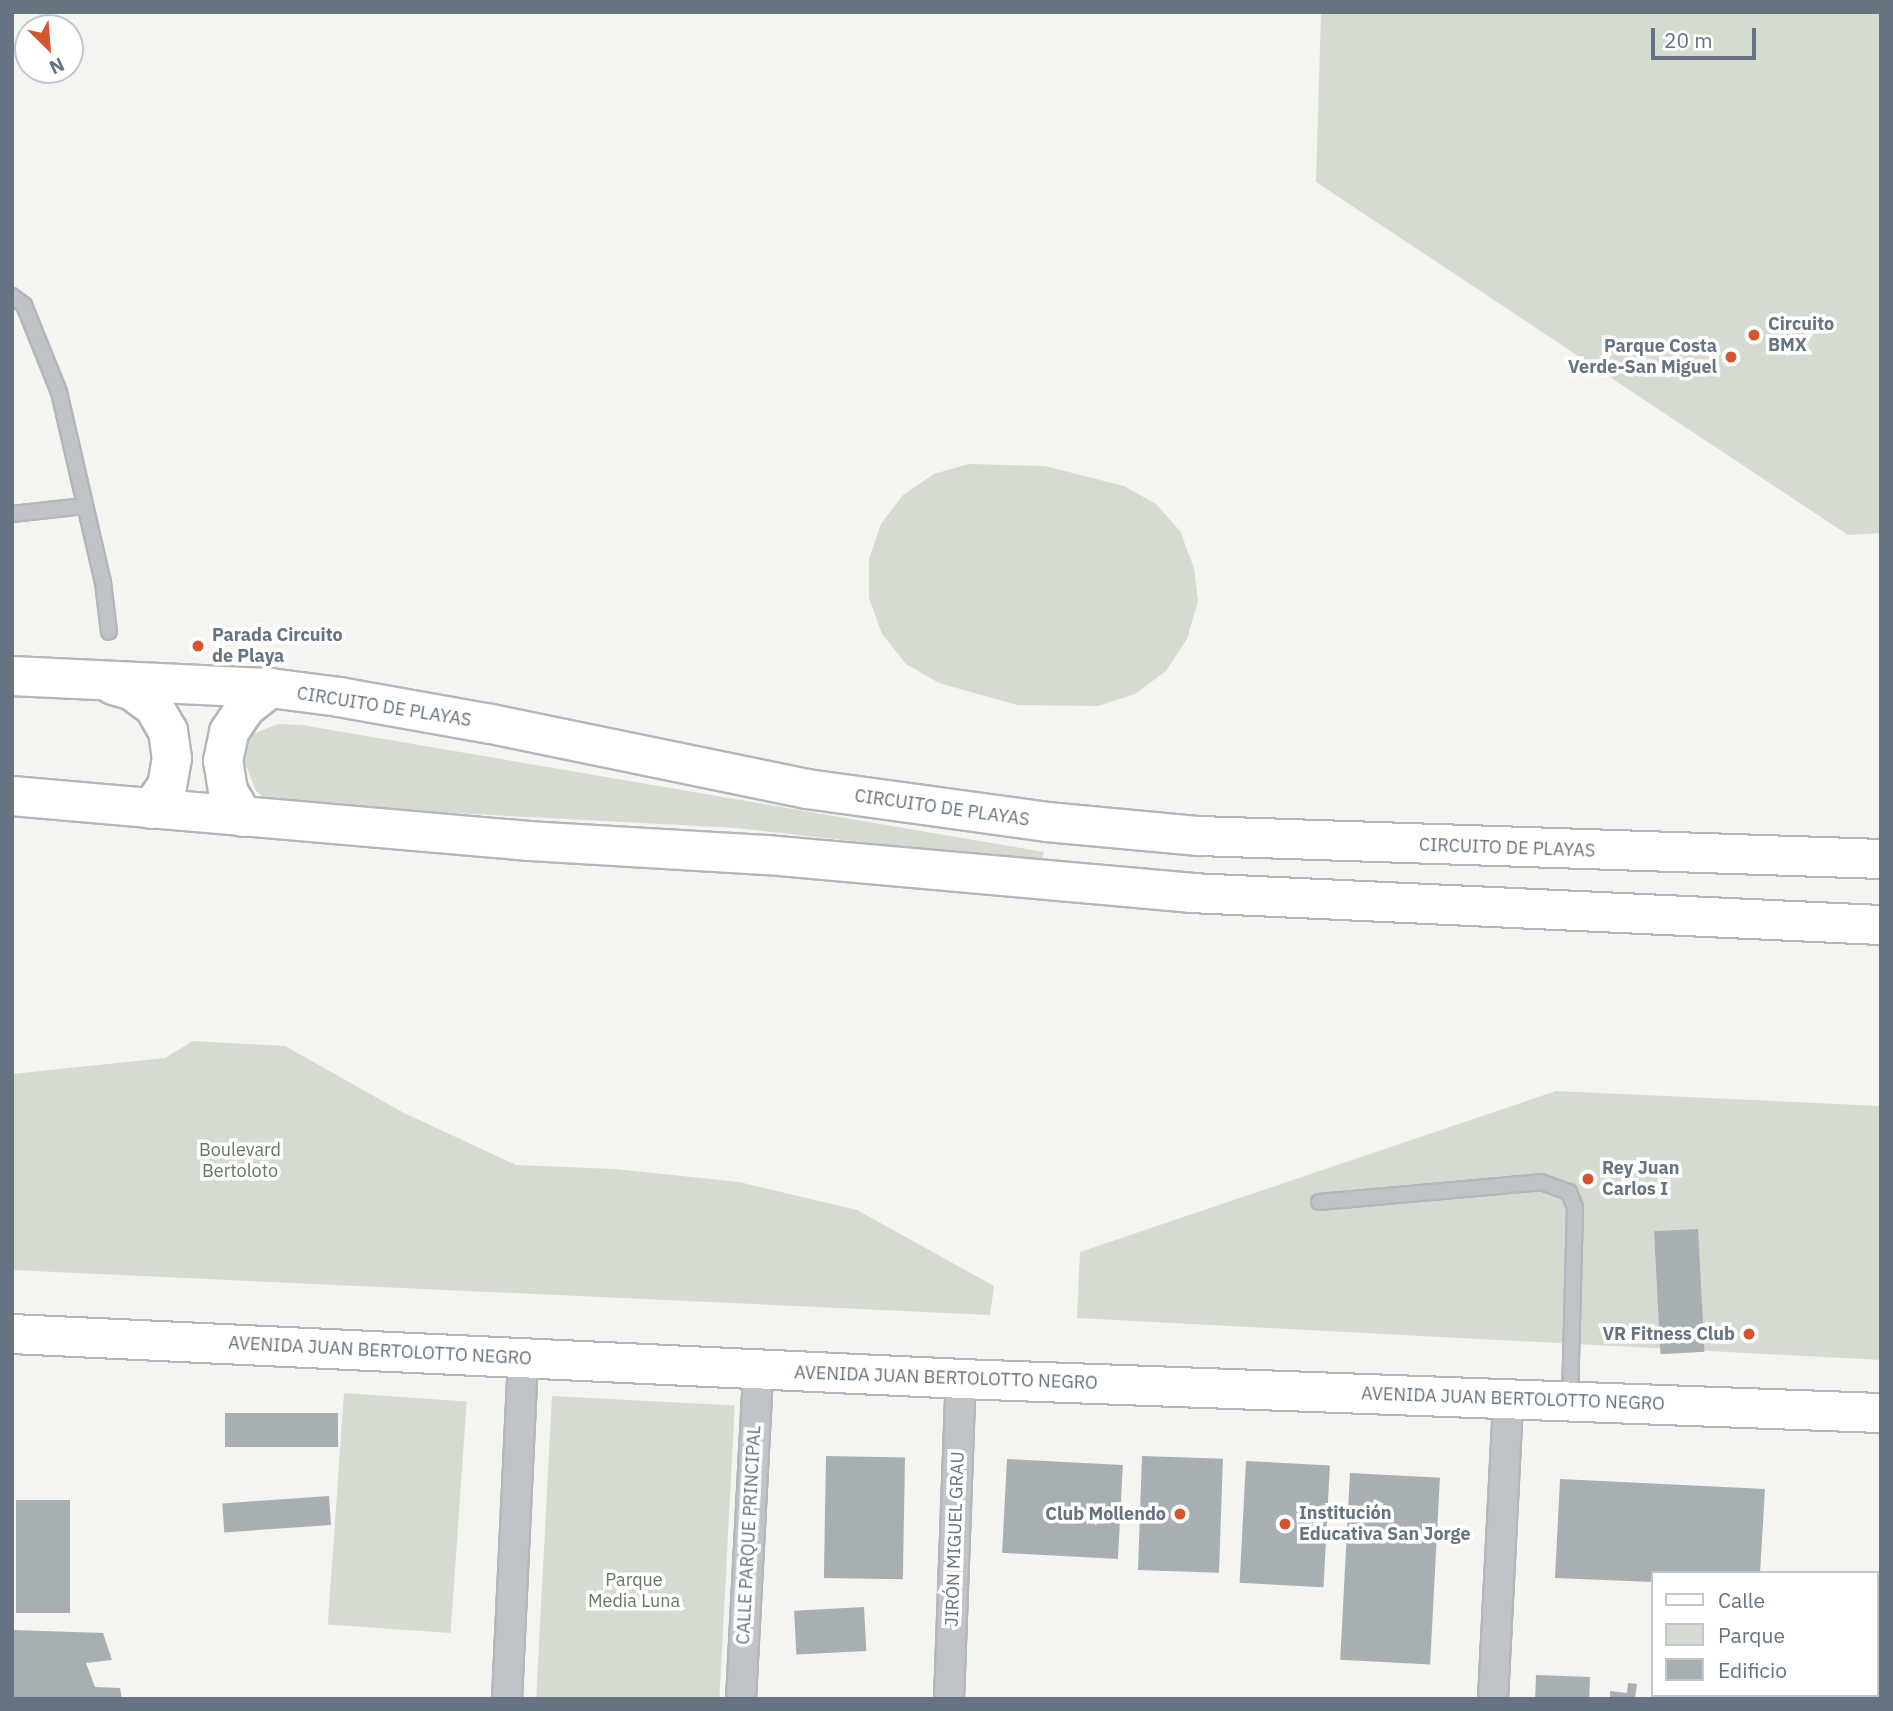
<!DOCTYPE html>
<meta charset="utf-8">
<style>
body{margin:0}
#map{position:relative;width:1893px;height:1711px;overflow:hidden;background:#f4f4f1;font-family:"IBM Plex Sans",sans-serif}
div>[style]{position:absolute}
.green>*{inset:0;background:#d6dbd2;transform-origin:0 0}
.building>*{inset:0;background:#a7afb3;transform-origin:0 0}
.roads{filter:drop-shadow(2px 0 #b3b7bb) drop-shadow(-2px 0 #b3b7bb) drop-shadow(0 2px #b3b7bb) drop-shadow(0 -2px #b3b7bb)}
.lane>*{height:14px;margin:-7px;padding:0 7px;transform-origin:7px;border-radius:7px;background:#c0c4c7}
.street>*{height:28px;margin:-14px;padding:0 14px;transform-origin:14px;border-radius:14px;background:#c0c4c7}
.secondary>*{height:38px;margin:-19px;padding:0 19px;transform-origin:19px;border-radius:19px;background:#fff}
.highway>*{height:38px;margin:-19px;padding:0 19px;transform-origin:19px;border-radius:19px;background:#fff}
.dots>*{width:19px;height:19px;translate:-50% -50%;box-sizing:border-box;border:4px solid #fff;border-radius:50%}
span{translate:-50% -50%;white-space:nowrap;text-align:center;line-height:1.15;-webkit-text-stroke:7px #fff;paint-order:stroke}
.poi-label{font-size:18px;color:#657480;font-weight:700}
.left{translate:0 -50%;text-align:left}
.right{translate:-100% -50%;text-align:right}
.street-label{font-size:18px;color:#657480}
.park-label{font-size:18px;color:#687764}
.frame{position:absolute;inset:0;border:14px solid #657480;pointer-events:none}
.legend{position:absolute;left:1651px;top:1571px;width:228px;height:126px;box-sizing:border-box;background:#fff;border:2px solid #c1c7cc;margin:0;padding:9px 12px;list-style:none;font-size:21px;color:#657480}
.legend li{display:flex;align-items:center;gap:14px;height:35px}
.legend b{width:35px;border:2px solid #c1c7cc}
.north{position:absolute;left:14px;top:14px;width:70px;height:70px;box-sizing:border-box;background:#fff;border:2px solid #c1c7cc;border-radius:50%;rotate:155deg;font-size:19px;font-weight:700;line-height:28px;text-align:center;color:#657480}
.north::after{content:'';display:block;margin:auto;width:24px;height:32px;background:#d6552f;clip-path:polygon(50% 0,100% 100%,50% 72%,0 100%)}
.scale{position:absolute;left:1651px;top:28px;width:105px;height:32px;box-sizing:border-box;border:4px solid #657480;border-top:0;padding-left:9px;font-size:21px;line-height:24px;white-space:nowrap;color:#657480;-webkit-text-stroke:5px #fff;paint-order:stroke}
</style>
<div id="map">
<div class="green">
<div style="clip-path:polygon(1321px 12px,1881px 12px,1881px 533px,1848px 535px,1316px 182px)"></div>
<div style="clip-path:polygon(969px 464px,1045px 466px,1124px 486px,1156px 504px,1180px 531px,1194px 568px,1198px 601px,1187px 639px,1166px 671px,1135px 694px,1098px 706px,1017px 705px,939px 683px,906px 664px,882px 634px,869px 598px,869px 559px,881px 524px,903px 495px,934px 474px)"></div>
<div style="clip-path:polygon(278px 724px,302px 725px,1044px 852px,1041px 862px,736px 828px,284px 804px,269px 801px,256px 791px,244px 760px,245px 745px,253px 734px)"></div>
<div style="clip-path:polygon(193px 1041px,285px 1046px,404px 1113px,516px 1165px,615px 1169px,739px 1182px,857px 1210px,994px 1286px,990px 1315px,12px 1270px,12px 1074px,165px 1058px)"></div>
<div style="clip-path:polygon(1556px 1091px,1881px 1106px,1881px 1360px,1077px 1318px,1080px 1252px)"></div>
<div style="left:344px;top:1393px;width:123px;height:232px;rotate:4deg"></div>
<div style="left:552px;top:1396px;width:183px;height:303px;rotate:3deg"></div>
</div>
<div class="building">
<div style="left:1698px;top:1229px;width:123px;height:44px;rotate:87deg"></div>
<div style="left:338px;top:1413px;width:34px;height:113px;rotate:90deg"></div>
<div style="left:826px;top:1456px;width:79px;height:122px;rotate:1deg"></div>
<div style="left:1142px;top:1456px;width:81px;height:114px;rotate:2deg"></div>
<div style="left:1007px;top:1459px;width:116px;height:94px;rotate:3deg"></div>
<div style="left:1246px;top:1461px;width:84px;height:122px;rotate:3deg"></div>
<div style="left:1350px;top:1473px;width:90px;height:187px;rotate:3deg"></div>
<div style="clip-path:polygon(1560px 1479px,1765px 1489px,1760px 1573px,1653px 1573px,1653px 1582px,1555px 1578px)"></div>
<div style="left:329px;top:1496px;width:29px;height:107px;rotate:86deg"></div>
<div style="left:16px;top:1500px;width:54px;height:113px"></div>
<div style="left:864px;top:1607px;width:44px;height:70px;rotate:87deg"></div>
<div style="clip-path:polygon(12px 1630px,103px 1633px,112px 1660px,86px 1663px,95px 1687px,120px 1688px,122px 1699px,12px 1699px)"></div>
<div style="left:1536px;top:1675px;width:54px;height:24px;rotate:2deg"></div>
<div style="clip-path:polygon(1628px 1683px,1637px 1684px,1635px 1699px,1610px 1699px,1610px 1691px,1627px 1693px)"></div>
</div>
<div class="roads">
<div class="lane">
<div style="left:12px;top:296px;width:15px;rotate:37deg"></div>
<div style="left:24px;top:305px;width:94px;rotate:68.1deg"></div>
<div style="left:59px;top:392px;width:195px;rotate:77deg"></div>
<div style="left:103px;top:582px;width:50px;rotate:83.2deg"></div>
<div style="left:12px;top:514px;width:73px;rotate:-6.3deg"></div>
<div style="left:1319px;top:1202px;width:223px;rotate:-5.1deg"></div>
<div style="left:1541px;top:1182px;width:30px;rotate:20deg"></div>
<div style="left:1569px;top:1192px;width:17px;rotate:69deg"></div>
<div style="left:1575px;top:1208px;width:193px;rotate:91.5deg"></div>
</div>
<div class="street">
<div style="left:507px;top:1699px;width:341px;rotate:-87.3deg"></div>
<div style="left:741px;top:1699px;width:328px;rotate:-87deg"></div>
<div style="left:949px;top:1699px;width:320px;rotate:-87.9deg"></div>
<div style="left:1493px;top:1699px;width:300px;rotate:-87.1deg"></div>
</div>
<div class="secondary">
<div style="left:12px;top:1334px;width:950px;rotate:2.71deg"></div>
<div style="left:961px;top:1379px;width:921px;rotate:2.12deg"></div>
</div>
<div class="highway">
<div style="left:12px;top:676px;width:258px;rotate:2.7deg"></div>
<div style="left:270px;top:688px;width:70px;rotate:7.4deg"></div>
<div style="left:339px;top:697px;width:154px;rotate:10.1deg"></div>
<div style="left:491px;top:724px;width:323px;rotate:11.6deg"></div>
<div style="left:807px;top:789px;width:242px;rotate:7.8deg"></div>
<div style="left:1047px;top:822px;width:153px;rotate:5.3deg"></div>
<div style="left:1199px;top:836px;width:682px;rotate:1.93deg"></div>
<div style="left:113px;top:685px;width:19px;rotate:16deg"></div>
<div style="left:131px;top:690px;width:29px;rotate:36deg"></div>
<div style="left:154px;top:707px;width:28px;rotate:60deg"></div>
<div style="left:168px;top:731px;width:27px;rotate:82deg"></div>
<div style="left:172px;top:758px;width:28px;rotate:100deg"></div>
<div style="left:167px;top:786px;width:28px;rotate:125deg"></div>
<div style="left:12px;top:796px;width:519px;rotate:4.97deg"></div>
<div style="left:529px;top:841px;width:239px;rotate:3.4deg"></div>
<div style="left:768px;top:855px;width:425px;rotate:5.1deg"></div>
<div style="left:1191px;top:893px;width:691px;rotate:2.66deg"></div>
<div style="left:243px;top:817px;width:30px;rotate:-120deg"></div>
<div style="left:228px;top:791px;width:30px;rotate:-99deg"></div>
<div style="left:223px;top:761px;width:30px;rotate:-78deg"></div>
<div style="left:229px;top:732px;width:30px;rotate:-56deg"></div>
<div style="left:246px;top:707px;width:31px;rotate:-38deg"></div>
</div>
</div>
<div class="dots">
<div style="left:1754px;top:335px;background:#d6552f"></div>
<div style="left:1731px;top:357px;background:#d6552f"></div>
<div style="left:198px;top:646px;background:#d6552f"></div>
<div style="left:1588px;top:1179px;background:#d6552f"></div>
<div style="left:1749px;top:1334px;background:#d6552f"></div>
<div style="left:1180px;top:1514px;background:#d6552f"></div>
<div style="left:1285px;top:1524px;background:#d6552f"></div>
</div>
<div class="poi-label">
<span class="left" style="left:1768px;top:335px">Circuito<br>BMX</span>
<span class="right" style="left:1717px;top:357px">Parque Costa<br>Verde-San Miguel</span>
<span class="left" style="left:212px;top:646px">Parada Circuito<br>de Playa</span>
<span class="left" style="left:1602px;top:1179px">Rey Juan<br>Carlos I</span>
<span class="right" style="left:1735px;top:1334px">VR Fitness Club</span>
<span class="right" style="left:1166px;top:1514px">Club Mollendo</span>
<span class="left" style="left:1299px;top:1524px">Institución<br>Educativa San Jorge</span>
</div>
<div class="street-label">
<span style="left:384px;top:707px;rotate:9deg">CIRCUITO DE PLAYAS</span>
<span style="left:942px;top:808px;rotate:8deg">CIRCUITO DE PLAYAS</span>
<span style="left:1507px;top:848px;rotate:2deg">CIRCUITO DE PLAYAS</span>
<span style="left:380px;top:1351px;rotate:3deg">AVENIDA JUAN BERTOLOTTO NEGRO</span>
<span style="left:946px;top:1378px;rotate:2deg">AVENIDA JUAN BERTOLOTTO NEGRO</span>
<span style="left:1513px;top:1399px;rotate:2deg">AVENIDA JUAN BERTOLOTTO NEGRO</span>
<span style="left:749px;top:1535px;rotate:-87deg">CALLE PARQUE PRINCIPAL</span>
<span style="left:955px;top:1539px;rotate:-88deg">JIRÓN MIGUEL GRAU</span>
</div>
<div class="park-label">
<span style="left:240px;top:1161px">Boulevard<br>Bertoloto</span>
<span style="left:634px;top:1591px">Parque<br>Media Luna</span>
</div>
<div class="frame"></div>
<ul class="legend">
<li><b style="height:9px;background:#fff"></b>Calle</li>
<li><b style="height:19px;background:#d6dbd2"></b>Parque</li>
<li><b style="height:19px;background:#a7afb3"></b>Edificio</li>
</ul>
<div class="north">N</div>
<div class="scale">20 m</div>
</div>
